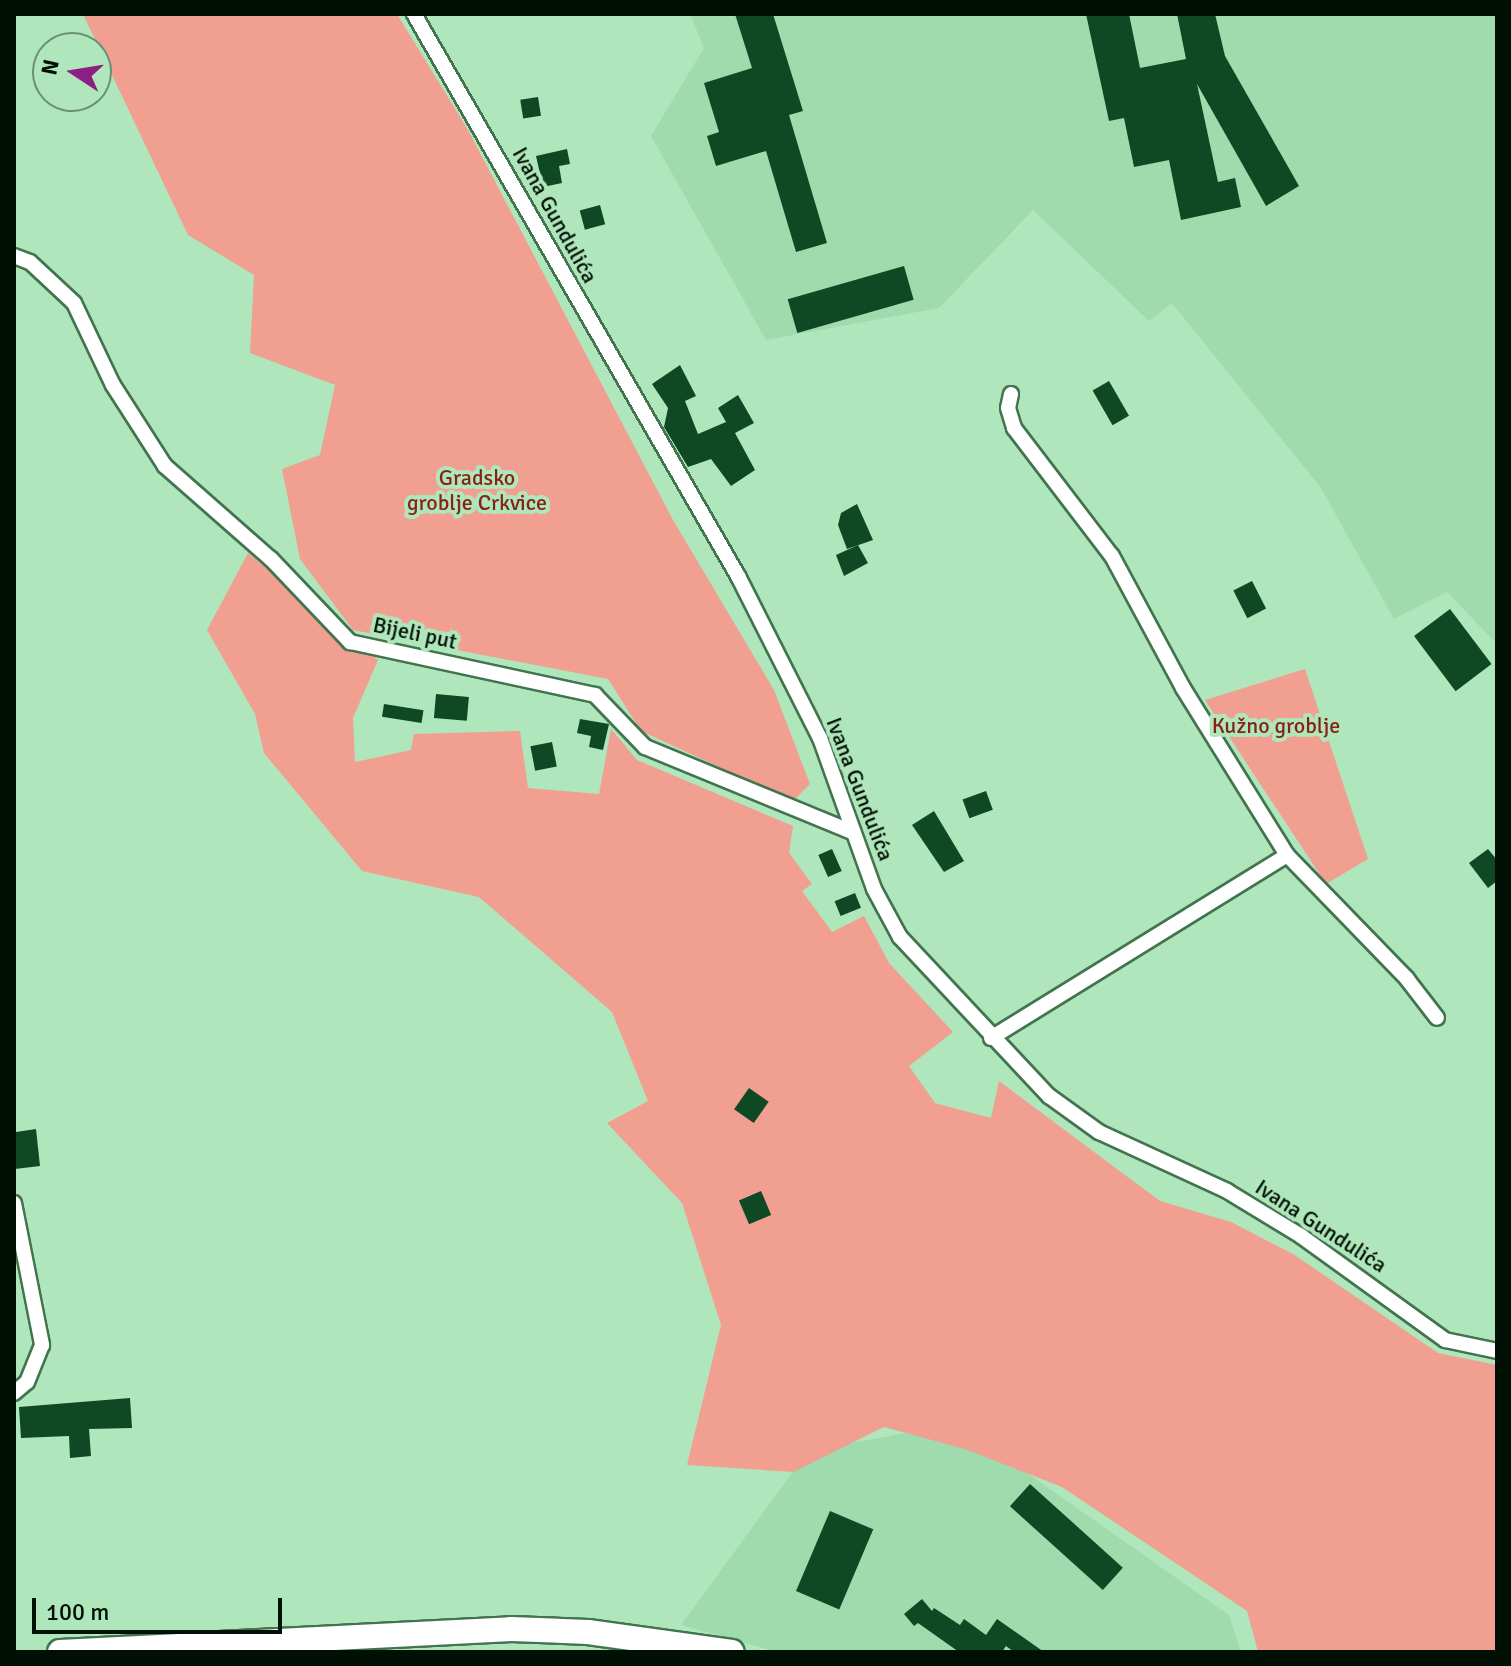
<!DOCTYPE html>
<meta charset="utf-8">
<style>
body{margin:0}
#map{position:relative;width:1511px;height:1666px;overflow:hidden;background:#b0e6bb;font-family:Signika,sans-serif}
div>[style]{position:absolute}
.built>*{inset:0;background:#9fdbac}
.green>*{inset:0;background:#f19f90}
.building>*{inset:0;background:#0e4923;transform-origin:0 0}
.roads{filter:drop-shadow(2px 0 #42744f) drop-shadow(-2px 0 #42744f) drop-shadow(0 2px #42744f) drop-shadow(0 -2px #42744f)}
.minor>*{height:14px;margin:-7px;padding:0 7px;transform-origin:7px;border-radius:7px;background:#fff}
.trunk>*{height:24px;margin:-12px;padding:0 12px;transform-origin:12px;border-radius:12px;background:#fff}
span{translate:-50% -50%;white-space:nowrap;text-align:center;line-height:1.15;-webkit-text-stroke:8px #b0e6bb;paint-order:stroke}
.street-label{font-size:22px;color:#001004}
.park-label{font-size:22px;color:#872215}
.frame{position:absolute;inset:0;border:16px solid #001004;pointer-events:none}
.north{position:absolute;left:32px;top:32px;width:80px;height:80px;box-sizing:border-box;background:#b0e6bb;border:2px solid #6a9072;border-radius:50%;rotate:282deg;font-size:22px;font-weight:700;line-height:32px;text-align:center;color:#001004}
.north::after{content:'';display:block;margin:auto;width:28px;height:36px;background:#8b1f84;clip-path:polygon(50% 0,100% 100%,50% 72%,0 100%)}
.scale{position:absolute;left:32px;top:1598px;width:250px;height:36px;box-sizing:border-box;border:4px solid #001004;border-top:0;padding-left:10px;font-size:24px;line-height:28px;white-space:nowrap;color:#001004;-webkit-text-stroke:6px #b0e6bb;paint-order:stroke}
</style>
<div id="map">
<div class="built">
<div style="clip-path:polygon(690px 14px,1497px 14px,1497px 644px,1447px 592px,1394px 619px,1321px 488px,1172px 303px,1149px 321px,1033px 210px,939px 308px,766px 340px,651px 136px,704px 48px)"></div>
<div style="clip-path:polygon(906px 1433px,1010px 1461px,1229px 1615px,1241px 1652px,777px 1652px,681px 1625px,808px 1451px)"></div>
</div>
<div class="green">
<div style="clip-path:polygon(83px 14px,397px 14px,468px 130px,673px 520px,774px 690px,810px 784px,793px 801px,641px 731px,608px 679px,353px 630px,300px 559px,282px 469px,320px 455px,335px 385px,250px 353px,254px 275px,188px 235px)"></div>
<div style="clip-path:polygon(248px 553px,378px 660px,353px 718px,355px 762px,411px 750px,414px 734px,520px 731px,528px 788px,599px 794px,611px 729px,637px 760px,793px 826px,789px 853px,812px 884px,802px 891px,832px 932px,864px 916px,889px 963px,953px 1032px,909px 1066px,935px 1103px,991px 1118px,999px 1081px,1160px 1201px,1231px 1222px,1293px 1254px,1438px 1353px,1497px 1365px,1497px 1652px,1258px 1652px,1247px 1611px,1062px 1487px,968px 1450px,884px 1427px,793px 1472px,687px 1465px,721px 1325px,682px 1203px,607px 1123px,648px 1101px,612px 1012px,479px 897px,362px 871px,264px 753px,255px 714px,207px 630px)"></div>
<div style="clip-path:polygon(1305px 669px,1368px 859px,1326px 884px,1205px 700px)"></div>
</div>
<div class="building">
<div style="clip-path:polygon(735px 14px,773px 14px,803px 111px,789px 115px,827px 243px,796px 252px,766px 151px,716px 166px,707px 136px,719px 132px,704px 83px,752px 68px)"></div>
<div style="clip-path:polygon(1086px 14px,1129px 14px,1140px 68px,1186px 59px,1177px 14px,1215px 14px,1225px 56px,1299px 186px,1266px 206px,1197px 84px,1218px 182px,1235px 178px,1241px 207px,1181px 220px,1169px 160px,1134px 167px,1124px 118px,1109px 121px)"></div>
<div style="left:538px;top:97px;width:19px;height:18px;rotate:81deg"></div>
<div style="clip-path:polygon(567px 149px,570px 164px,559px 166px,562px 183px,543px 187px,536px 156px)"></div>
<div style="left:600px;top:205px;width:20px;height:21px;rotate:75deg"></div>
<div style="left:904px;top:266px;width:35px;height:121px;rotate:74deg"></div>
<div style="clip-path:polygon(680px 365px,696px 396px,685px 401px,698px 434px,726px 422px,718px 408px,738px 395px,754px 423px,735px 433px,755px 470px,731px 486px,711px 459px,688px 467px,664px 427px,668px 408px,652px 384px)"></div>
<div style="left:1109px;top:381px;width:40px;height:19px;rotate:60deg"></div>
<div style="clip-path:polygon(857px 504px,873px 540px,847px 549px,838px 525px,841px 513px)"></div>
<div style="clip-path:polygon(858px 545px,868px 563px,844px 576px,836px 555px)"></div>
<div style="left:1252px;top:581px;width:31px;height:21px;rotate:63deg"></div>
<div style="left:1450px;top:609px;width:69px;height:45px;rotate:53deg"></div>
<div style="left:436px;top:694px;width:33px;height:24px;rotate:5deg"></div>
<div style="left:384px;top:704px;width:40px;height:13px;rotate:9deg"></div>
<div style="clip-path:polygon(580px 719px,609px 724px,603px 750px,589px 747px,591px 736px,577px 733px)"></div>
<div style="left:552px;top:742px;width:25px;height:22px;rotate:79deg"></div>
<div style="left:986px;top:791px;width:20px;height:25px;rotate:70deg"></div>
<div style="clip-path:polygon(934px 811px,964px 861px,944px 872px,912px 825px)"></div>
<div style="left:832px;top:849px;width:24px;height:15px;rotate:66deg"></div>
<div style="clip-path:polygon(1488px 849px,1497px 860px,1497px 881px,1488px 888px,1469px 863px)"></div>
<div style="left:855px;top:893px;width:16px;height:22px;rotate:68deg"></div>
<div style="left:749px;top:1088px;width:24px;height:26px;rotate:35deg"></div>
<div style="clip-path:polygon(36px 1129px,40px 1166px,15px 1169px,16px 1132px)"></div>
<div style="left:761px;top:1191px;width:26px;height:24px;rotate:67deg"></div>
<div style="clip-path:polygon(130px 1398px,132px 1428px,89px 1429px,91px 1456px,70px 1458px,69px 1436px,21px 1438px,19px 1407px)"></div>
<div style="left:1030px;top:1484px;width:125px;height:30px;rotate:42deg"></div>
<div style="left:830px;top:1511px;width:47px;height:87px;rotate:23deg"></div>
<div style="clip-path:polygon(922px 1599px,932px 1611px,934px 1608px,960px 1625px,964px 1619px,986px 1635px,997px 1619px,1044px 1652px,1014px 1652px,1006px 1646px,1002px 1652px,959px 1652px,918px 1623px,914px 1626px,904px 1614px)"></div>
</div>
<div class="roads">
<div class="minor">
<div style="left:414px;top:14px;width:649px;rotate:60.04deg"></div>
<div style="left:738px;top:576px;width:182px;rotate:63.2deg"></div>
<div style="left:820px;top:738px;width:160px;rotate:70.3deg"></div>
<div style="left:874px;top:889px;width:55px;rotate:61.6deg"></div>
<div style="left:900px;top:937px;width:218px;rotate:46.9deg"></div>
<div style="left:1049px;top:1096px;width:62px;rotate:35.8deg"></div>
<div style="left:1099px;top:1132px;width:141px;rotate:24.7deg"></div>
<div style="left:1227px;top:1191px;width:87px;rotate:31.3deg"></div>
<div style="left:1301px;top:1236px;width:178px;rotate:35.8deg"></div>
<div style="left:1445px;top:1340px;width:53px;rotate:11.9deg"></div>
<div style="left:14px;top:256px;width:17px;rotate:21deg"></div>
<div style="left:30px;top:262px;width:60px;rotate:43deg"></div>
<div style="left:74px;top:303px;width:91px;rotate:64.6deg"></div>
<div style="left:113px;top:385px;width:96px;rotate:57.3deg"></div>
<div style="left:165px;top:466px;width:141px;rotate:41.3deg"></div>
<div style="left:271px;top:559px;width:115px;rotate:46.4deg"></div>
<div style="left:350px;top:642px;width:251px;rotate:12.2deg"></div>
<div style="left:595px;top:695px;width:72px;rotate:46.1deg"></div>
<div style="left:645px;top:747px;width:224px;rotate:22.3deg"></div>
<div style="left:1011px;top:394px;width:14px;rotate:102deg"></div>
<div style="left:1008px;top:408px;width:21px;rotate:73deg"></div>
<div style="left:1014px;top:428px;width:161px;rotate:52.6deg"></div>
<div style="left:1112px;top:556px;width:150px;rotate:61.7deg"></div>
<div style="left:1183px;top:688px;width:197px;rotate:58.1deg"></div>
<div style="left:1287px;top:855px;width:173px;rotate:45.9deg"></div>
<div style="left:1407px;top:979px;width:49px;rotate:52.4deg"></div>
<div style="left:991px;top:1038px;width:348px;rotate:-31.7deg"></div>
<div style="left:14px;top:1203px;width:145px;rotate:78.8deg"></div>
<div style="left:42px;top:1345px;width:40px;rotate:112deg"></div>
<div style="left:27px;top:1382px;width:17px;rotate:140deg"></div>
</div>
<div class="trunk">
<div style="left:60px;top:1652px;width:452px;rotate:-2.9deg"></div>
<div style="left:511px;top:1629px;width:77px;rotate:2.2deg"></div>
<div style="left:588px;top:1632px;width:145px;rotate:7.9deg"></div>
</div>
</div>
<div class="street-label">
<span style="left:555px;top:215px;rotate:61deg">Ivana Gundulića</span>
<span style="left:415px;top:633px;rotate:12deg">Bijeli put</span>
<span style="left:860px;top:789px;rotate:69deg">Ivana Gundulića</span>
<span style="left:1321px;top:1226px;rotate:33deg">Ivana Gundulića</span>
</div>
<div class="park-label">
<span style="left:477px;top:490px">Gradsko<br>groblje Crkvice</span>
<span style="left:1276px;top:726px">Kužno groblje</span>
</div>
<div class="frame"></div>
<div class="north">N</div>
<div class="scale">100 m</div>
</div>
